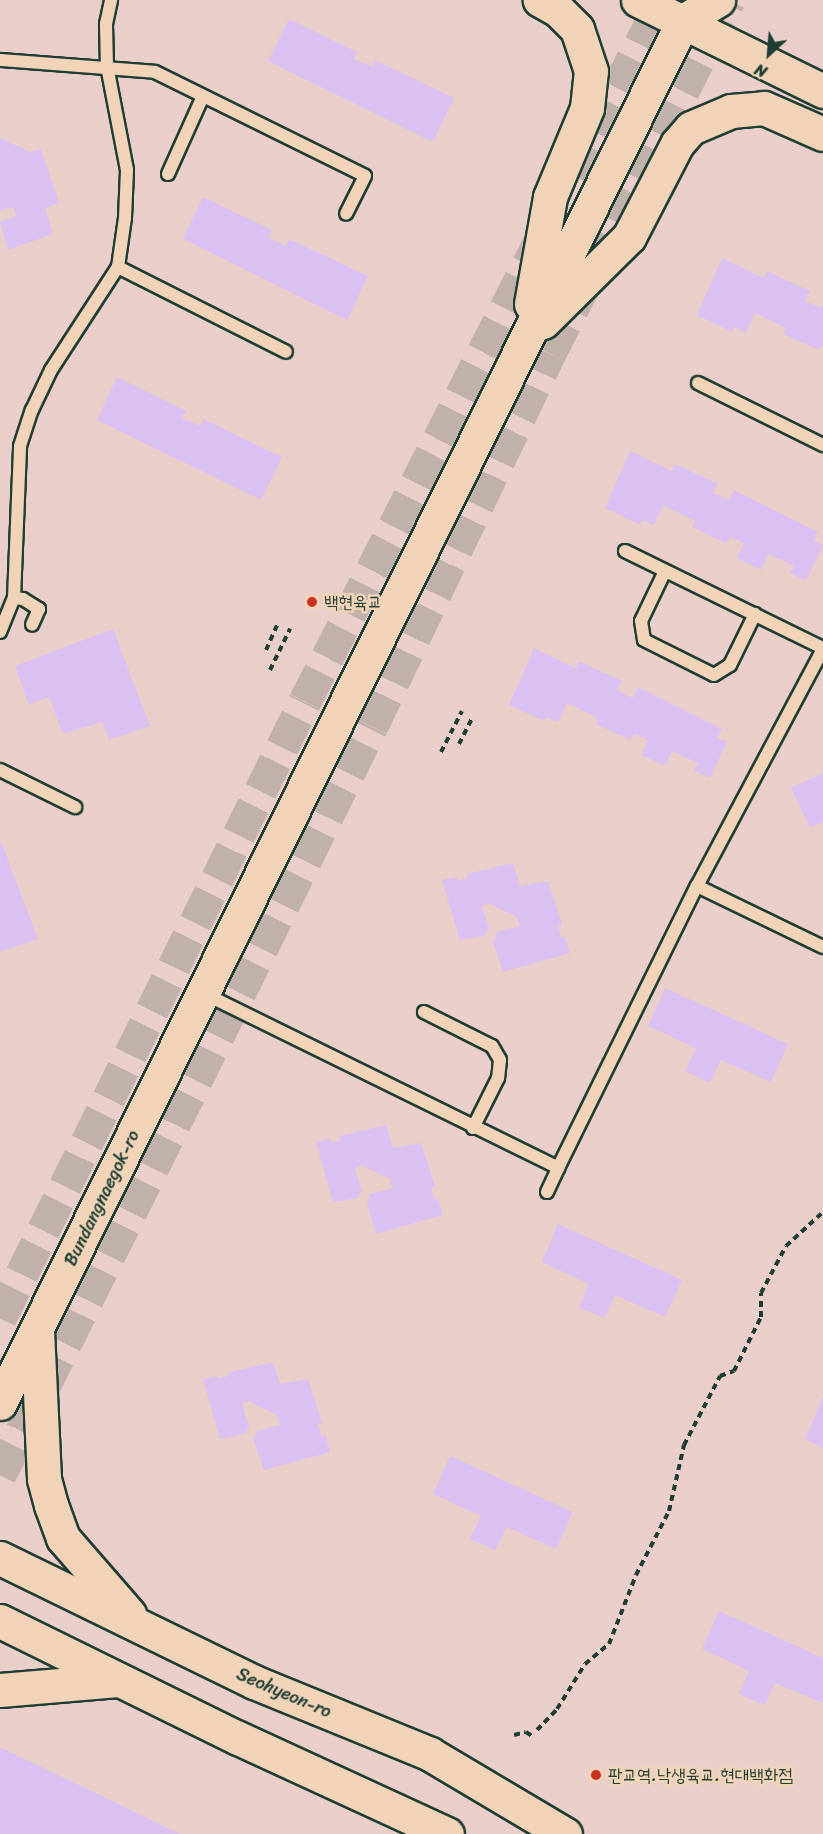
<!DOCTYPE html>
<meta charset="utf-8">
<style>
body{margin:0}
#map{position:relative;width:823px;height:1834px;overflow:hidden;background:#eacec9;font-family:Sriracha,"Poor Story",sans-serif}
div>[style]{position:absolute}
.building>*{inset:0;background:#dac1f1}
.trunk-tunnel>*{height:33px;margin-top:-16.5px;transform-origin:0;background:repeating-linear-gradient(90deg,#c1b1ab 0 33px,transparent 0 49px)}
.path>*{height:4px;margin-top:-2px;transform-origin:0;background:repeating-linear-gradient(90deg,#1f3d34 0 6px,transparent 0 10.5px)}
.roads{filter:drop-shadow(2px 0 #1f3d34) drop-shadow(-2px 0 #1f3d34) drop-shadow(0 2px #1f3d34) drop-shadow(0 -2px #1f3d34)}
.service>*{height:12px;margin:-6px;padding:0 6px;transform-origin:6px;border-radius:6px;background:#f1d4b8}
.secondary>*{height:33px;margin:-16.5px;padding:0 16.5px;transform-origin:16.5px;border-radius:16.5px;background:#f1d4b8}
.primary>*{height:33px;margin:-16.5px;padding:0 16.5px;transform-origin:16.5px;border-radius:16.5px;background:#f1d4b8}
.dots>*{width:16px;height:16px;translate:-50% -50%;box-sizing:border-box;border:3px solid #f1d4b8;border-radius:50%}
span{translate:-50% -50%;white-space:nowrap;text-align:center;line-height:1.15;-webkit-text-stroke:5px #f1d4b8;paint-order:stroke}
.poi-label{font-size:18px;color:#1f3d34}
.left{translate:0 -50%;text-align:left}
.street-label{font-size:18px;color:#1f3d34}
.north{position:absolute;left:739px;top:24px;width:60px;height:60px;-webkit-text-stroke:4px #f1d4b8;paint-order:stroke;rotate:206deg;font-size:16px;font-weight:700;line-height:24px;text-align:center;color:#1f3d34}
.north::after{content:'';display:block;margin:auto;width:21px;height:27px;background:#1f3d34;clip-path:polygon(50% 0,100% 100%,50% 72%,0 100%)}
</style>
<div id="map">
<div class="building">
<div style="clip-path:polygon(289px 19px,357px 52px,354px 59px,372px 67px,375px 60px,454px 98px,433px 142px,268px 61px)"></div>
<div style="clip-path:polygon(0 138px,30px 152px,41px 149px,59px 203px,45px 208px,53px 234px,8px 250px,0 222px,16px 216px,13px 207px,0 211px)"></div>
<div style="clip-path:polygon(203px 197px,272px 230px,268px 237px,286px 246px,289px 239px,368px 276px,347px 320px,183px 239px)"></div>
<div style="clip-path:polygon(722px 258px,764px 278px,767px 271px,810px 291px,805px 301px,821px 308px,823px 303px,823px 345px,818px 350px,783px 334px,786px 328px,755px 313px,746px 333px,734px 327px,732px 332px,697px 315px)"></div>
<div style="clip-path:polygon(117px 377px,186px 411px,182px 418px,200px 426px,203px 419px,282px 457px,261px 500px,97px 420px)"></div>
<div style="clip-path:polygon(630px 451px,672px 471px,675px 464px,718px 484px,713px 493px,729px 500px,734px 490px,818px 532px,814px 540px,823px 545px,806px 581px,790px 573px,794px 566px,768px 554px,761px 570px,737px 558px,744px 543px,730px 537px,726px 543px,692px 527px,695px 521px,663px 505px,654px 525px,643px 520px,640px 525px,605px 508px)"></div>
<div style="clip-path:polygon(113px 629px,150px 726px,109px 740px,102px 722px,63px 734px,49px 697px,29px 705px,15px 666px)"></div>
<div style="clip-path:polygon(534px 648px,576px 668px,579px 661px,622px 681px,617px 690px,633px 698px,638px 687px,722px 729px,717px 738px,727px 742px,710px 778px,694px 770px,698px 763px,672px 751px,665px 766px,641px 755px,648px 740px,634px 734px,630px 740px,596px 724px,598px 718px,567px 703px,558px 722px,546px 717px,544px 721px,509px 705px)"></div>
<div style="clip-path:polygon(823px 773px,823px 822px,810px 828px,791px 788px)"></div>
<div style="clip-path:polygon(0 839px,38px 939px,0 952px)"></div>
<div style="clip-path:polygon(513px 863px,520px 886px,548px 881px,562px 924px,558px 926px,561px 938px,565px 937px,570px 953px,503px 972px,493px 941px,497px 932px,520px 926px,517px 917px,488px 903px,482px 907px,489px 928px,484px 936px,460px 940px,442px 880px,457px 877px,458px 881px,468px 878px,467px 874px)"></div>
<div style="clip-path:polygon(665px 988px,788px 1044px,771px 1082px,721px 1060px,710px 1083px,685px 1071px,696px 1048px,648px 1026px)"></div>
<div style="clip-path:polygon(386px 1125px,393px 1148px,421px 1143px,435px 1186px,431px 1188px,435px 1200px,438px 1199px,443px 1215px,376px 1234px,367px 1203px,370px 1194px,393px 1188px,390px 1179px,361px 1165px,355px 1169px,362px 1190px,358px 1198px,333px 1202px,316px 1142px,330px 1139px,331px 1143px,341px 1140px,340px 1136px)"></div>
<div style="clip-path:polygon(558px 1224px,682px 1280px,665px 1317px,615px 1295px,604px 1318px,579px 1307px,589px 1284px,542px 1262px)"></div>
<div style="clip-path:polygon(273px 1362px,280px 1384px,308px 1379px,322px 1423px,318px 1424px,321px 1436px,325px 1435px,330px 1452px,264px 1470px,253px 1439px,257px 1431px,280px 1425px,277px 1415px,248px 1401px,242px 1405px,249px 1426px,245px 1434px,220px 1439px,203px 1379px,217px 1376px,218px 1379px,228px 1376px,227px 1373px)"></div>
<div style="clip-path:polygon(823px 1397px,823px 1448px,805px 1439px)"></div>
<div style="clip-path:polygon(450px 1456px,573px 1512px,556px 1549px,507px 1527px,495px 1550px,470px 1539px,481px 1516px,433px 1494px)"></div>
<div style="clip-path:polygon(719px 1611px,823px 1658px,823px 1703px,775px 1683px,764px 1705px,739px 1694px,749px 1671px,702px 1649px)"></div>
<div style="clip-path:polygon(0 1747px,180px 1834px,0 1834px)"></div>
</div>
<div class="trunk-tunnel">
<div style="left:573px;top:175px;width:197px;rotate:-62.8deg"></div>
<div style="left:0;top:1318px;width:688px;rotate:-63.7deg"></div>
<div style="left:305px;top:701px;width:512px;rotate:-62.93deg"></div>
<div style="left:0;top:1475px;width:836px;rotate:-63.59deg"></div>
<div style="left:372px;top:726px;width:413px;rotate:-64.5deg"></div>
<div style="left:550px;top:353px;width:396px;rotate:-63.1deg"></div>
</div>
<div class="path">
<div style="left:266px;top:650px;width:30px;rotate:-66deg"></div>
<div style="left:270px;top:670px;width:46px;rotate:-64deg"></div>
<div style="left:459px;top:744px;width:30px;rotate:-63deg"></div>
<div style="left:441px;top:752px;width:46px;rotate:-62.9deg"></div>
<div style="left:537px;top:1730px;width:29px;rotate:-46deg"></div>
<div style="left:557px;top:1709px;width:53px;rotate:-58.1deg"></div>
<div style="left:585px;top:1664px;width:31px;rotate:-40deg"></div>
<div style="left:609px;top:1644px;width:74px;rotate:-68.6deg"></div>
<div style="left:636px;top:1575px;width:72px;rotate:-62.7deg"></div>
<div style="left:669px;top:1511px;width:68px;rotate:-77.2deg"></div>
<div style="left:684px;top:1445px;width:78px;rotate:-62.4deg"></div>
<div style="left:720px;top:1376px;width:15px;rotate:-20deg"></div>
<div style="left:734px;top:1371px;width:60px;rotate:-63.4deg"></div>
<div style="left:761px;top:1317px;width:24px;rotate:-90deg"></div>
<div style="left:761px;top:1293px;width:53px;rotate:-62deg"></div>
<div style="left:786px;top:1246px;width:50px;rotate:-42.6deg"></div>
<div style="left:514px;top:1735px;width:12px;rotate:-14deg"></div>
<div style="left:526px;top:1732px;width:7px;rotate:34deg"></div>
</div>
<div class="roads">
<div class="service">
<div style="left:0;top:60px;width:155px;rotate:4.4deg"></div>
<div style="left:155px;top:72px;width:234px;rotate:26.3deg"></div>
<div style="left:365px;top:176px;width:42px;rotate:116.6deg"></div>
<div style="left:168px;top:174px;width:85px;rotate:-65.8deg"></div>
<div style="left:118px;top:267px;width:188px;rotate:26.8deg"></div>
<div style="left:698px;top:383px;width:140px;rotate:26.4deg"></div>
<div style="left:625px;top:551px;width:220px;rotate:26.1deg"></div>
<div style="left:665px;top:571px;width:55px;rotate:115.6deg"></div>
<div style="left:641px;top:621px;width:19px;rotate:81deg"></div>
<div style="left:644px;top:640px;width:78px;rotate:26.6deg"></div>
<div style="left:714px;top:675px;width:19px;rotate:-32deg"></div>
<div style="left:730px;top:665px;width:57px;rotate:-63.9deg"></div>
<div style="left:14px;top:598px;width:9px;rotate:6deg"></div>
<div style="left:23px;top:599px;width:19px;rotate:32deg"></div>
<div style="left:39px;top:609px;width:17px;rotate:114deg"></div>
<div style="left:0;top:632px;width:37px;rotate:-68deg"></div>
<div style="left:14px;top:598px;width:152px;rotate:-87.7deg"></div>
<div style="left:20px;top:446px;width:38px;rotate:-72deg"></div>
<div style="left:32px;top:410px;width:44px;rotate:-64.6deg"></div>
<div style="left:51px;top:370px;width:123px;rotate:-57deg"></div>
<div style="left:118px;top:267px;width:49px;rotate:-81.9deg"></div>
<div style="left:125px;top:218px;width:48px;rotate:-87.6deg"></div>
<div style="left:127px;top:170px;width:106px;rotate:-100.9deg"></div>
<div style="left:107px;top:66px;width:42px;rotate:-91.4deg"></div>
<div style="left:106px;top:24px;width:25px;rotate:-78deg"></div>
<div style="left:0;top:770px;width:84px;rotate:26.3deg"></div>
<div style="left:697px;top:886px;width:140px;rotate:25.8deg"></div>
<div style="left:205px;top:994px;width:394px;rotate:26.2deg"></div>
<div style="left:558px;top:1168px;width:314px;rotate:-63.8deg"></div>
<div style="left:697px;top:886px;width:268px;rotate:-62deg"></div>
<div style="left:424px;top:1012px;width:76px;rotate:26.6deg"></div>
<div style="left:492px;top:1046px;width:16px;rotate:60deg"></div>
<div style="left:500px;top:1060px;width:18px;rotate:96deg"></div>
<div style="left:498px;top:1078px;width:56px;rotate:116.6deg"></div>
<div style="left:547px;top:1192px;width:26px;rotate:-65deg"></div>
</div>
<div class="secondary">
<div style="left:638px;top:0;width:206px;rotate:26.2deg"></div>
</div>
<div class="primary">
<div style="left:531px;top:304px;width:109px;rotate:-79.9deg"></div>
<div style="left:550px;top:197px;width:96px;rotate:-67.4deg"></div>
<div style="left:587px;top:108px;width:37px;rotate:-84deg"></div>
<div style="left:591px;top:71px;width:44px;rotate:-108.4deg"></div>
<div style="left:577px;top:29px;width:27px;rotate:-135deg"></div>
<div style="left:558px;top:10px;width:21px;rotate:-151deg"></div>
<div style="left:543px;top:322px;width:121px;rotate:-44.7deg"></div>
<div style="left:629px;top:237px;width:105px;rotate:-62.7deg"></div>
<div style="left:677px;top:144px;width:21px;rotate:-49deg"></div>
<div style="left:691px;top:128px;width:43px;rotate:-23deg"></div>
<div style="left:731px;top:111px;width:33px;rotate:-5deg"></div>
<div style="left:764px;top:108px;width:64px;rotate:23.8deg"></div>
<div style="left:37px;top:1330px;width:149px;rotate:87.3deg"></div>
<div style="left:44px;top:1479px;width:27px;rotate:75deg"></div>
<div style="left:51px;top:1505px;width:35px;rotate:70deg"></div>
<div style="left:63px;top:1538px;width:101px;rotate:49deg"></div>
<div style="left:0;top:1403px;width:1542px;rotate:-63.7deg"></div>
<div style="left:683px;top:21px;width:41px;rotate:-31deg"></div>
<div style="left:0;top:1558px;width:283px;rotate:26deg"></div>
<div style="left:254px;top:1682px;width:190px;rotate:22.2deg"></div>
<div style="left:430px;top:1754px;width:157px;rotate:30.7deg"></div>
<div style="left:0;top:1621px;width:265px;rotate:26.2deg"></div>
<div style="left:238px;top:1738px;width:230px;rotate:24.7deg"></div>
<div style="left:0;top:1690px;width:118px;rotate:-4.8deg"></div>
</div>
</div>
<div class="dots">
<div style="left:312px;top:602px;background:#c8321e"></div>
<div style="left:596px;top:1775px;background:#c8321e"></div>
</div>
<div class="poi-label">
<span class="left" style="left:324px;top:602px">백현육교</span>
<span class="left" style="left:608px;top:1775px">판교역.낙생육교.현대백화점</span>
</div>
<div class="street-label">
<span style="left:102px;top:1198px;rotate:-64deg">Bundangnaegok-ro</span>
<span style="left:284px;top:1693px;rotate:23deg">Seohyeon-ro</span>
</div>
<div class="north">N</div>
</div>
